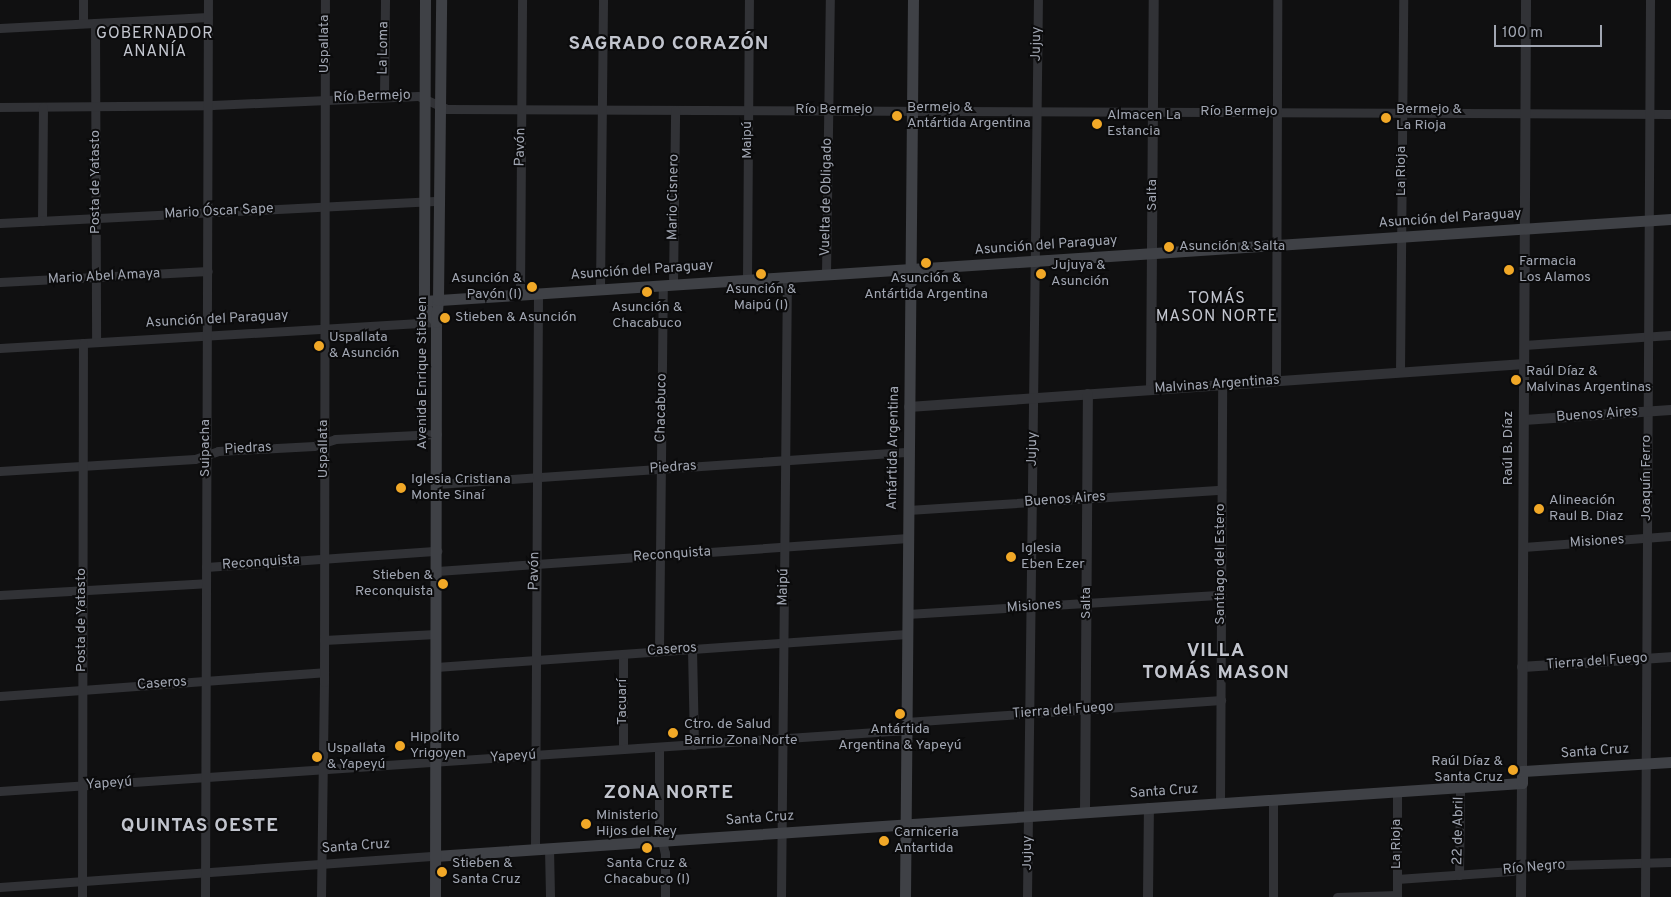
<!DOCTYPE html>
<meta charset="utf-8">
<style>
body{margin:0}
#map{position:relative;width:1671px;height:897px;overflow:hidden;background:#101011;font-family:Overpass,sans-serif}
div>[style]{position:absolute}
.minor>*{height:9px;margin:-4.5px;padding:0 4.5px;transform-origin:4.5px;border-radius:4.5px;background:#313236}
.tertiary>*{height:10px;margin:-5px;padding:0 5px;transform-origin:5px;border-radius:5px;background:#313236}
.secondary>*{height:11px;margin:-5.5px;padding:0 5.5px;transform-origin:5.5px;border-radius:5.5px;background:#3f4146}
.dots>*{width:14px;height:14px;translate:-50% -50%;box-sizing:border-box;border:2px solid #0b0b0c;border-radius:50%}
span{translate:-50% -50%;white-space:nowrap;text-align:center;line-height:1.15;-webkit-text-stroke:4px #0b0b0c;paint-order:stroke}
.street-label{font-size:14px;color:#a1a6b2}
.poi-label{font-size:14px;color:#a1a6b2}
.left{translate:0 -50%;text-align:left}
.right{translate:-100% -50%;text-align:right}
.quarter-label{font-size:16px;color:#c2c5ce;letter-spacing:1px}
.district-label{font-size:19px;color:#c2c5ce;font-weight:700;letter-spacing:1px}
.scale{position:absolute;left:1494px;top:25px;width:108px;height:22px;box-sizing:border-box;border:2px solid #a1a6b2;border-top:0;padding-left:6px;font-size:15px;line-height:18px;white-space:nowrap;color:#a1a6b2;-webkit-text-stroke:4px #0b0b0c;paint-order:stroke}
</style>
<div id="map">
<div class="minor">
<div style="left:83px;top:23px;width:23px;rotate:-90deg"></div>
<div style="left:95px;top:23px;width:319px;rotate:89.8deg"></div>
<div style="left:0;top:28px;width:208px;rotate:-3deg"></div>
<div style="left:384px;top:97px;width:97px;rotate:-89.4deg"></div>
<div style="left:0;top:107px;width:212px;rotate:-0.5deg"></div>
<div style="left:212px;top:105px;width:206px;rotate:-2.5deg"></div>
<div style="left:418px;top:96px;width:32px;rotate:24deg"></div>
<div style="left:447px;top:109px;width:1224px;rotate:0.23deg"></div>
<div style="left:42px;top:221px;width:114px;rotate:-89.5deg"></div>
<div style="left:0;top:223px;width:440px;rotate:-2.9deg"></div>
<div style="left:826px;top:274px;width:274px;rotate:-89.2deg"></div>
<div style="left:747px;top:279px;width:279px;rotate:-89.6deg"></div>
<div style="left:0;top:282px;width:208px;rotate:-3deg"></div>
<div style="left:673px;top:284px;width:174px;rotate:-89.3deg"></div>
<div style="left:600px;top:289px;width:289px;rotate:-89.4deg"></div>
<div style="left:520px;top:294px;width:294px;rotate:-89.6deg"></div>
<div style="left:1524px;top:345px;width:147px;rotate:-3.9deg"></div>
<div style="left:0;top:348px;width:437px;rotate:-3.4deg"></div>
<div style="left:1400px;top:372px;width:372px;rotate:-89.5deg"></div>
<div style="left:1276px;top:381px;width:381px;rotate:-89.8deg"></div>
<div style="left:0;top:471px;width:195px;rotate:-3.5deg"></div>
<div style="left:195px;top:459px;width:24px;rotate:-19deg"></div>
<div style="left:218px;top:451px;width:96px;rotate:-3deg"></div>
<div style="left:314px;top:446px;width:22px;rotate:-18deg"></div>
<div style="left:335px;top:439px;width:102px;rotate:-2.8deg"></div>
<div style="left:437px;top:484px;width:473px;rotate:-3.9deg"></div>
<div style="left:908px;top:510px;width:314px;rotate:-3.7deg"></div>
<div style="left:1523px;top:547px;width:148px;rotate:-4.3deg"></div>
<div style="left:206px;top:567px;width:232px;rotate:-4deg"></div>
<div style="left:437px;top:571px;width:472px;rotate:-4deg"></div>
<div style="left:0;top:595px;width:206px;rotate:-3.3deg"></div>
<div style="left:907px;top:614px;width:315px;rotate:-3.5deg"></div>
<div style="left:324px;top:640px;width:112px;rotate:-3.1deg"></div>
<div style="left:692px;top:649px;width:96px;rotate:88.8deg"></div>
<div style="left:659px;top:651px;width:366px;rotate:-89.4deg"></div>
<div style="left:623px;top:654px;width:95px;rotate:90deg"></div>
<div style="left:436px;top:667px;width:472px;rotate:-4deg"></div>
<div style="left:0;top:696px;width:325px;rotate:-4.2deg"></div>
<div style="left:906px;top:722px;width:316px;rotate:-4deg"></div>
<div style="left:659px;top:747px;width:81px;rotate:90deg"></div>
<div style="left:659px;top:828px;width:26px;rotate:77deg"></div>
<div style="left:665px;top:853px;width:44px;rotate:90deg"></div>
<div style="left:0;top:791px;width:908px;rotate:-3.85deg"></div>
<div style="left:1220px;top:803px;width:418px;rotate:-89.7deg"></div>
<div style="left:549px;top:848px;width:49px;rotate:88.8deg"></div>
<div style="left:535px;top:849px;width:556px;rotate:-89.69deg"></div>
<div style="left:1459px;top:875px;width:88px;rotate:-89.3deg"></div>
<div style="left:1397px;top:879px;width:115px;rotate:-4deg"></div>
<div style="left:1512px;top:871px;width:20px;rotate:-15deg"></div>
<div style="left:1531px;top:866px;width:140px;rotate:-1.6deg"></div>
<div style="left:0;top:887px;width:436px;rotate:-4.1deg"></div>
<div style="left:82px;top:897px;width:554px;rotate:-89.9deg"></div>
<div style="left:205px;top:897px;width:897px;rotate:-89.81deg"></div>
<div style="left:321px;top:897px;width:215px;rotate:-89.2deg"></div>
<div style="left:324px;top:682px;width:682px;rotate:-89.92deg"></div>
<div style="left:781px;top:897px;width:620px;rotate:-89.45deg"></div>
<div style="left:1027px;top:897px;width:897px;rotate:-89.3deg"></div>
<div style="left:1273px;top:897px;width:97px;rotate:-90deg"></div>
<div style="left:1337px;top:897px;width:60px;rotate:-1.9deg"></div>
<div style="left:1397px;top:897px;width:106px;rotate:-90deg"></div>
<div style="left:1645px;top:897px;width:897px;rotate:-89.68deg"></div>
</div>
<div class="tertiary">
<div style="left:1151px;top:390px;width:390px;rotate:-89.6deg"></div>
<div style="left:909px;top:407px;width:617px;rotate:-4deg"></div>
<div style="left:1524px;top:420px;width:147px;rotate:-3.9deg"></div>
<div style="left:1522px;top:667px;width:149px;rotate:-3.8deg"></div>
<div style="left:1522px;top:771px;width:771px;rotate:-89.7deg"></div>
<div style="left:1085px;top:812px;width:418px;rotate:-89.6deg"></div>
<div style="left:1148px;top:897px;width:89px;rotate:-89.4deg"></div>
<div style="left:1521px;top:897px;width:114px;rotate:-89.5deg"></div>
</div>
<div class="secondary">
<div style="left:425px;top:0;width:301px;rotate:90.2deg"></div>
<div style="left:424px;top:301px;width:7px;rotate:74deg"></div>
<div style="left:426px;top:308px;width:17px;rotate:54deg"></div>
<div style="left:424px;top:301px;width:1250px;rotate:-3.76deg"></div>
<div style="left:435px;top:856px;width:1089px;rotate:-3.84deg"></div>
<div style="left:1522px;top:783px;width:12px;rotate:-90deg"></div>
<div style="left:1522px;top:771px;width:149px;rotate:-3.5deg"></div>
<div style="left:435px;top:897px;width:575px;rotate:-89.9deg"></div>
<div style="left:436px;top:322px;width:22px;rotate:-85deg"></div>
<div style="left:438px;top:300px;width:300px;rotate:-89.4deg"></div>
<div style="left:905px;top:897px;width:897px;rotate:-89.49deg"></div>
</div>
<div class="dots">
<div style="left:897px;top:116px;background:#f1a827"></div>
<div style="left:1386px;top:118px;background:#f1a827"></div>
<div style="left:1097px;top:124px;background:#f1a827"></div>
<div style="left:1169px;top:247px;background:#f1a827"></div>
<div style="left:926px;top:263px;background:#f1a827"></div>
<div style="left:1509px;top:270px;background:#f1a827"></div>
<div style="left:761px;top:274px;background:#f1a827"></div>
<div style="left:1041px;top:274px;background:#f1a827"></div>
<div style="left:532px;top:287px;background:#f1a827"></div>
<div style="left:647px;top:292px;background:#f1a827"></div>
<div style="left:445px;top:318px;background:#f1a827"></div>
<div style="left:319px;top:346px;background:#f1a827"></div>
<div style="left:1516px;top:380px;background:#f1a827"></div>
<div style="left:401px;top:488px;background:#f1a827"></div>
<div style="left:1539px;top:509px;background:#f1a827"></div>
<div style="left:1011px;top:557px;background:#f1a827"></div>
<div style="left:443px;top:584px;background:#f1a827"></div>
<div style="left:900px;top:714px;background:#f1a827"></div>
<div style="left:673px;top:733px;background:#f1a827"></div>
<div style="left:400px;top:746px;background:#f1a827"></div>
<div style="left:317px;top:757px;background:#f1a827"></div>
<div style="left:1513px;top:770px;background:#f1a827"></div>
<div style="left:586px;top:824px;background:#f1a827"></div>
<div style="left:884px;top:841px;background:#f1a827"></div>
<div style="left:647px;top:848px;background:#f1a827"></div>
<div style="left:442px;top:872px;background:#f1a827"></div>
</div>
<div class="street-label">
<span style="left:325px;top:44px;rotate:-90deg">Uspallata</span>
<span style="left:1037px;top:44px;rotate:-89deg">Jujuy</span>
<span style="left:384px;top:48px;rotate:-89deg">La Loma</span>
<span style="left:372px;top:97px;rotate:-2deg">Río Bermejo</span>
<span style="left:834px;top:110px">Río Bermejo</span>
<span style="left:1239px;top:112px">Río Bermejo</span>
<span style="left:748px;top:140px;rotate:-90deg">Maipú</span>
<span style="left:521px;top:147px;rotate:-89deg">Pavón</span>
<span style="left:1402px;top:171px;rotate:-90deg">La Rioja</span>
<span style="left:96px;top:182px;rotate:-90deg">Posta de Yatasto</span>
<span style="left:1153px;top:195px;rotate:-90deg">Salta</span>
<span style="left:674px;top:197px;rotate:-89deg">Mario Cisnero</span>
<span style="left:827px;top:197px;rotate:-89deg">Vuelta de Obligado</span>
<span style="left:219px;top:212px;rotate:-3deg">Mario Óscar Sape</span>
<span style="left:1450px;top:219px;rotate:-4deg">Asunción del Paraguay</span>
<span style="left:1046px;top:246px;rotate:-4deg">Asunción del Paraguay</span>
<span style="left:642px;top:271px;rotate:-4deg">Asunción del Paraguay</span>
<span style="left:104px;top:277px;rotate:-3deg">Mario Abel Amaya</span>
<span style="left:217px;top:320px;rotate:-3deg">Asunción del Paraguay</span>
<span style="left:423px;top:373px;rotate:-90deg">Avenida Enrique Stieben</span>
<span style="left:1217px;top:385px;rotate:-4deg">Malvinas Argentinas</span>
<span style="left:662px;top:408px;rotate:-89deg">Chacabuco</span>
<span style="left:1597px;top:415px;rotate:-4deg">Buenos Aires</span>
<span style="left:206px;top:448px;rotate:-90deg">Suipacha</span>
<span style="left:894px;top:448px;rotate:-89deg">Antártida Argentina</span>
<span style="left:1509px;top:448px;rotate:-90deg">Raúl B. Díaz</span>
<span style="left:248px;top:449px;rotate:-3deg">Piedras</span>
<span style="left:324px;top:449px;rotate:-90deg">Uspallata</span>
<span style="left:1033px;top:449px;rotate:-89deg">Jujuy</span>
<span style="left:673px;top:468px;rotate:-4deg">Piedras</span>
<span style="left:1647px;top:478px;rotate:-90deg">Joaquín Ferro</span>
<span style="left:1065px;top:500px;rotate:-4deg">Buenos Aires</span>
<span style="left:1597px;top:542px;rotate:-4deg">Misiones</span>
<span style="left:672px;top:555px;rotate:-4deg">Reconquista</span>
<span style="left:261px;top:563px;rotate:-4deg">Reconquista</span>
<span style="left:1221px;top:564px;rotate:-90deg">Santiago del Estero</span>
<span style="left:535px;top:571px;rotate:-89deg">Pavón</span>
<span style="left:784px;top:587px;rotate:-89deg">Maipú</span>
<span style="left:1087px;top:603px;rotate:-90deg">Salta</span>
<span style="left:1034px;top:607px;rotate:-4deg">Misiones</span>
<span style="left:82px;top:620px;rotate:-90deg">Posta de Yatasto</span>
<span style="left:672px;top:650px;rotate:-4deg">Caseros</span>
<span style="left:1597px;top:662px;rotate:-4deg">Tierra del Fuego</span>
<span style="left:162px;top:684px;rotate:-4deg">Caseros</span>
<span style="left:623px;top:702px;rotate:-90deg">Tacuarí</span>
<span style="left:1063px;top:711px;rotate:-4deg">Tierra del Fuego</span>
<span style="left:1595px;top:752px;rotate:-4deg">Santa Cruz</span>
<span style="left:513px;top:757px;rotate:-4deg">Yapeyú</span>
<span style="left:109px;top:784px;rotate:-4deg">Yapeyú</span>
<span style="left:1164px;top:792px;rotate:-4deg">Santa Cruz</span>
<span style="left:760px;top:819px;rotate:-4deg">Santa Cruz</span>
<span style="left:1459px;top:831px;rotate:-89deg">22 de Abril</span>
<span style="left:1397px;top:844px;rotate:-90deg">La Rioja</span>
<span style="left:356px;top:847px;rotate:-4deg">Santa Cruz</span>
<span style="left:1028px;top:853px;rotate:-90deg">Jujuy</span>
<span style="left:1534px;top:868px;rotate:-5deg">Río Negro</span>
</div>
<div class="poi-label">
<span class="left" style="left:907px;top:116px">Bermejo &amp;<br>Antártida Argentina</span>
<span class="left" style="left:1396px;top:118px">Bermejo &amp;<br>La Rioja</span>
<span class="left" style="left:1107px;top:124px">Almacen La<br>Estancia</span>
<span class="left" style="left:1179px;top:247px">Asunción &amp; Salta</span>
<span class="left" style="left:1519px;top:270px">Farmacia<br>Los Alamos</span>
<span class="left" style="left:1051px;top:274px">Jujuya &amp;<br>Asunción</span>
<span class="right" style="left:522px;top:287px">Asunción &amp;<br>Pavón (I)</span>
<span style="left:926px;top:287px">Asunción &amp;<br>Antártida Argentina</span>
<span style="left:761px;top:298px">Asunción &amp;<br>Maipú (I)</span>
<span style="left:647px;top:316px">Asunción &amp;<br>Chacabuco</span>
<span class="left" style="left:455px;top:318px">Stieben &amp; Asunción</span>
<span class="left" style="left:329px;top:346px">Uspallata<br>&amp; Asunción</span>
<span class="left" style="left:1526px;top:380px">Raúl Díaz &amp;<br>Malvinas Argentinas</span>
<span class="left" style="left:411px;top:488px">Iglesia Cristiana<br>Monte Sinaí</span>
<span class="left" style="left:1549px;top:509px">Alineación<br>Raul B. Diaz</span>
<span class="left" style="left:1021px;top:557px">Iglesia<br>Eben Ezer</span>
<span class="right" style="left:433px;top:584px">Stieben &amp;<br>Reconquista</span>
<span class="left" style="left:684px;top:733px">Ctro. de Salud<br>Barrio Zona Norte</span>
<span style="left:900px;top:738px">Antártida<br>Argentina &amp; Yapeyú</span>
<span class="left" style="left:410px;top:746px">Hipolito<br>Yrigoyen</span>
<span class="left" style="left:327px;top:757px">Uspallata<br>&amp; Yapeyú</span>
<span class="right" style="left:1503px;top:770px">Raúl Díaz &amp;<br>Santa Cruz</span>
<span class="left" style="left:596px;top:824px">Ministerio<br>Hijos del Rey</span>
<span class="left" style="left:894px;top:841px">Carniceria<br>Antartida</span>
<span class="left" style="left:452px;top:872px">Stieben &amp;<br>Santa Cruz</span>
<span style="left:647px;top:872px">Santa Cruz &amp;<br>Chacabuco (I)</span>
</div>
<div class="quarter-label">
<span style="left:155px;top:43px">GOBERNADOR<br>ANANÍA</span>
<span style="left:1217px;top:308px">TOMÁS<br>MASON NORTE</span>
</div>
<div class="district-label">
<span style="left:669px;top:45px">SAGRADO CORAZÓN</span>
<span style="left:1216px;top:663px">VILLA<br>TOMÁS MASON</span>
<span style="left:669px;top:794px">ZONA NORTE</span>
<span style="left:200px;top:827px">QUINTAS OESTE</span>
</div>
<div class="scale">100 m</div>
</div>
